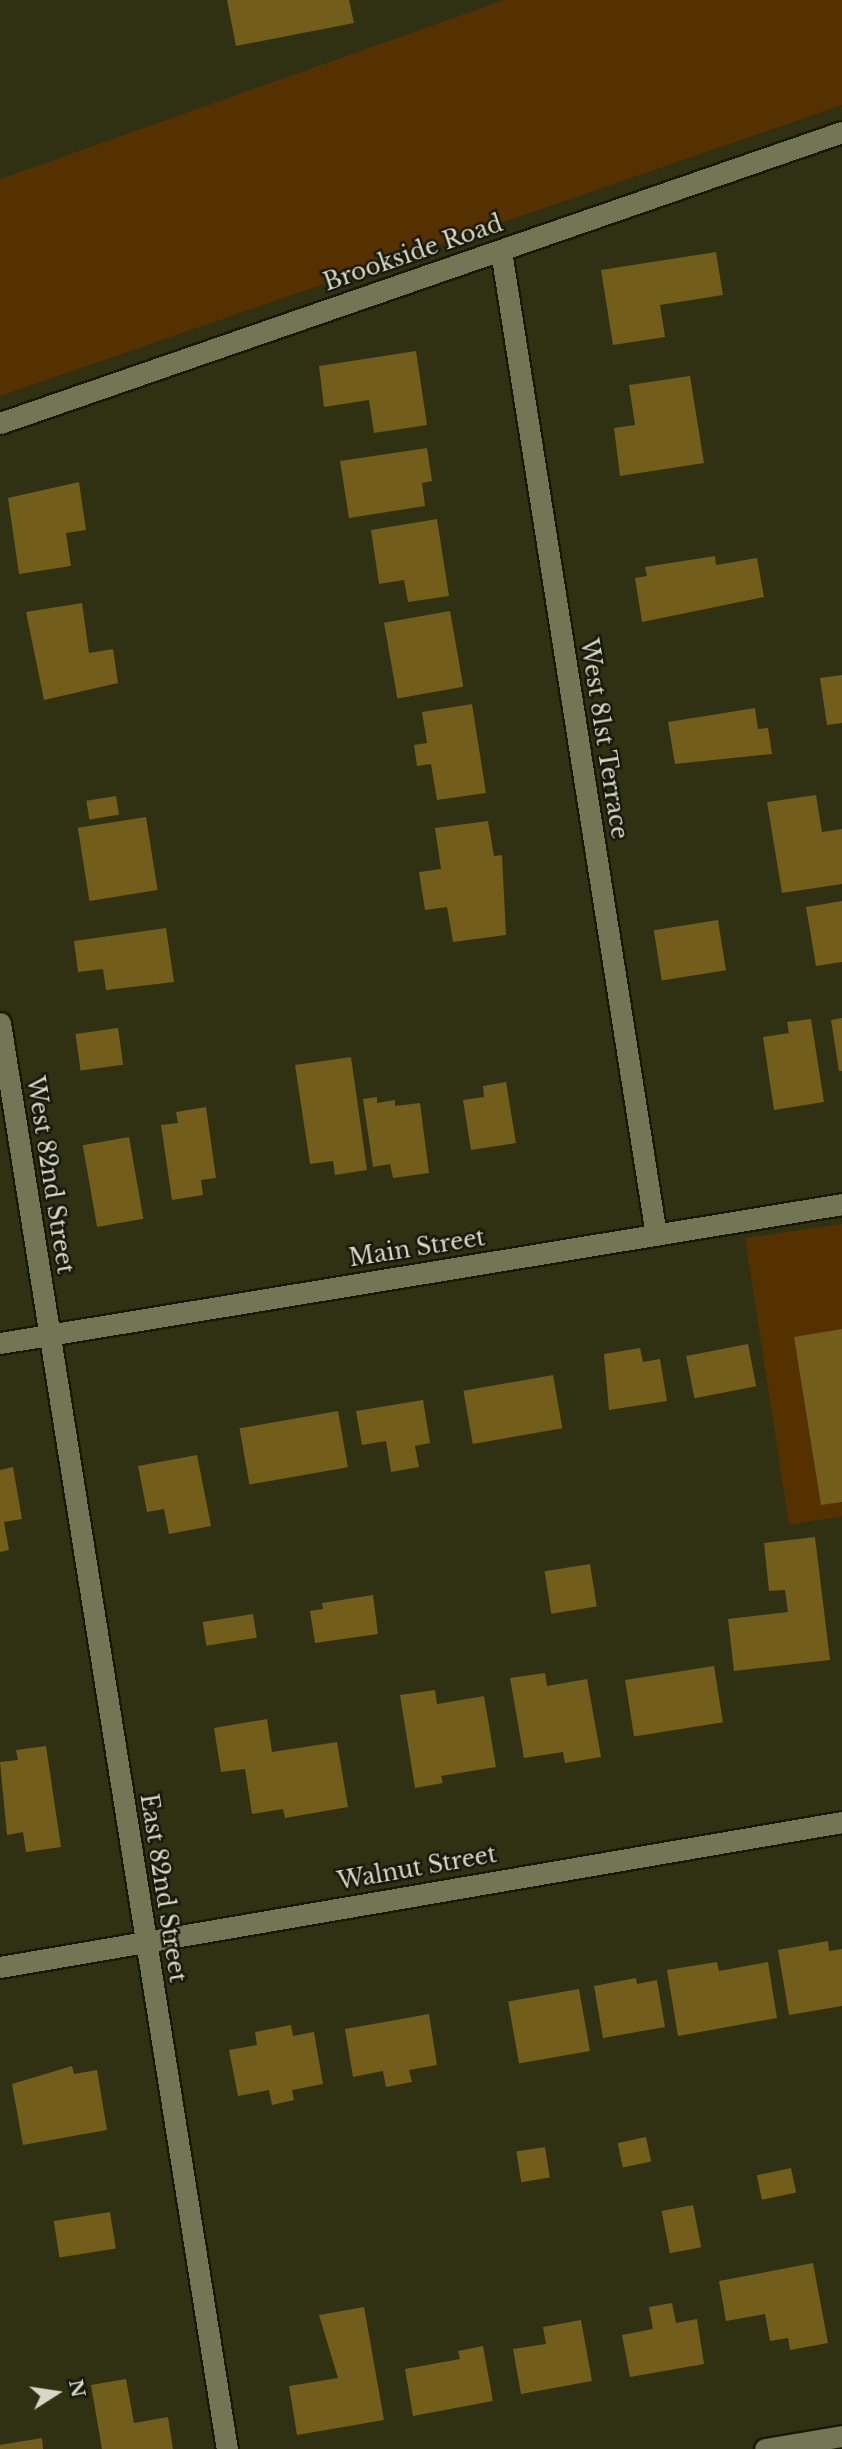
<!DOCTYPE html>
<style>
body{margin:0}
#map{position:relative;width:842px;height:2449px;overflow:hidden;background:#2f3112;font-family:"Libre Baskerville",serif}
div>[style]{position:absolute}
.green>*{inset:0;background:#553100}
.building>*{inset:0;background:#735d1a;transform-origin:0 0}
.roads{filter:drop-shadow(2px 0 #181900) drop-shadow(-2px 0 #181900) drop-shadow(0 2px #181900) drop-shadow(0 -2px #181900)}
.minor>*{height:21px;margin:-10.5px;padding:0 10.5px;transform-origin:10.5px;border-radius:10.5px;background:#737654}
span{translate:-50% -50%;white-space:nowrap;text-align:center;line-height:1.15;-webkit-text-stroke:5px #17180b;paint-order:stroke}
.street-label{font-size:23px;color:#d6d8c6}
.north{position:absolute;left:21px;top:2358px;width:70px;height:70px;-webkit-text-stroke:5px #17180b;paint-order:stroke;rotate:78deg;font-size:19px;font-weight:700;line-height:28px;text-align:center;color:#d6d8c6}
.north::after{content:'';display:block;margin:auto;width:24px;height:32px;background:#d6d8c6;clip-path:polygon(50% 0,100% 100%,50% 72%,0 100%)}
</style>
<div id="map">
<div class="green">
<div style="clip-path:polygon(504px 0,842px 0,842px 105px,0 396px,0 179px)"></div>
<div style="clip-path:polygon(842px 1224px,842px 1516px,789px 1525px,745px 1238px)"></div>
</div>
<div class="building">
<div style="clip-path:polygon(227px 0,349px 0,354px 23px,236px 46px)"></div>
<div style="clip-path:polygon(716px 252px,723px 295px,660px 305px,665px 337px,613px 345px,601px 270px)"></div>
<div style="clip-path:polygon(416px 351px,427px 425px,374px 433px,369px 400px,324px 407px,319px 366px)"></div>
<div style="clip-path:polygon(690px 376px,704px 463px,620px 476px,614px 428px,635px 425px,629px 385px)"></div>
<div style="clip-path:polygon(427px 448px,432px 481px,422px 483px,425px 506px,349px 518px,340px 461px)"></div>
<div style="clip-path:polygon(79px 482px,86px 530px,66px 533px,71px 566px,19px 574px,8px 498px)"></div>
<div style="clip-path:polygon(437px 519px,449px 596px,408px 602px,404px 580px,379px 584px,371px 530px)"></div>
<div style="clip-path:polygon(715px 556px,716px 565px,757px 558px,764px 597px,642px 622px,635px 578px,647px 576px,645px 567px)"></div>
<div style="clip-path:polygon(82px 603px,89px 653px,113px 649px,118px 683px,44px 700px,26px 612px)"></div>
<div style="left:450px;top:611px;width:77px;height:67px;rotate:80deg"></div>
<div style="clip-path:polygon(842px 675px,842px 723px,827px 725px,820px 678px)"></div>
<div style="clip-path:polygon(472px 704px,486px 793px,437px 800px,431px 764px,417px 766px,414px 745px,427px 743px,422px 712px)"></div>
<div style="clip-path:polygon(755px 708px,758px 729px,768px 728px,772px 754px,675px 764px,668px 722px)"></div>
<div style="clip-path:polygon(816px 795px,822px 832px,842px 829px,842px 884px,782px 893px,767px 802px)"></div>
<div style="left:116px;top:796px;width:19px;height:30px;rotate:81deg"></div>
<div style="left:146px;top:817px;width:74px;height:69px;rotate:81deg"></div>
<div style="clip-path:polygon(488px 821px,494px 856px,502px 855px,506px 935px,453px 942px,447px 907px,425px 910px,419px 872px,441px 869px,435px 828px)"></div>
<div style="clip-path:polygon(842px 901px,842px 962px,816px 966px,806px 907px)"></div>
<div style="left:718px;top:920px;width:51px;height:65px;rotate:81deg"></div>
<div style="clip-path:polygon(166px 928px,174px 982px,106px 990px,103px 969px,78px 972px,74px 941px)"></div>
<div style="clip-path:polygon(842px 1018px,842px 1071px,839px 1071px,831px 1020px)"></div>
<div style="clip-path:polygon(811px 1019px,824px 1102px,774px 1110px,763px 1037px,789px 1033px,787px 1022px)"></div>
<div style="left:118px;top:1028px;width:37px;height:43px;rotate:82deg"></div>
<div style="clip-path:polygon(351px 1057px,367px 1170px,335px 1175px,333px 1161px,310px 1164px,295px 1065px)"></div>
<div style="clip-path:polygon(506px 1082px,516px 1143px,471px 1150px,463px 1100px,484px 1097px,483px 1086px)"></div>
<div style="clip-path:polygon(377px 1097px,377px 1103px,395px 1100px,395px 1106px,420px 1103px,429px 1173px,393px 1178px,390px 1164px,373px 1167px,363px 1099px)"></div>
<div style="clip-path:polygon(206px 1107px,216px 1178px,201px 1180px,203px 1195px,172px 1200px,161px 1125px,178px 1123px,176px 1112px)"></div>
<div style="left:129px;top:1137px;width:83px;height:47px;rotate:80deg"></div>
<div style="clip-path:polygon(842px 1329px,842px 1502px,821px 1505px,794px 1337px)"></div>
<div style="left:748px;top:1344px;width:43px;height:63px;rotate:79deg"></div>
<div style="clip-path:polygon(640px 1348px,643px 1362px,660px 1359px,667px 1401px,609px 1410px,604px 1354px)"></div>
<div style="left:553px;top:1375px;width:54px;height:91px;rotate:80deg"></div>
<div style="clip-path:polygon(423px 1400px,430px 1443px,415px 1446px,419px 1467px,391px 1472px,386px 1441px,362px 1445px,356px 1411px)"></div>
<div style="left:338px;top:1411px;width:57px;height:100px;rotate:80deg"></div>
<div style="clip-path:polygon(197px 1455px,211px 1526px,169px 1534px,164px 1509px,147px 1512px,138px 1466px)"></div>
<div style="clip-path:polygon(13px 1467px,22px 1519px,4px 1522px,9px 1550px,0 1552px,0 1470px)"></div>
<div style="clip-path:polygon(815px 1537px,830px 1660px,734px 1671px,728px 1619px,788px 1612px,785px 1590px,769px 1591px,764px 1543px)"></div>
<div style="left:590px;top:1564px;width:43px;height:46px;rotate:81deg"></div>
<div style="clip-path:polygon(373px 1595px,378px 1634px,315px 1643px,310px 1611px,323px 1609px,322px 1603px)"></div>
<div style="left:253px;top:1614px;width:24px;height:51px;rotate:81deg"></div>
<div style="left:714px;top:1666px;width:57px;height:90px;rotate:81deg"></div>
<div style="clip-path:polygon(545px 1673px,547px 1686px,587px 1679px,601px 1757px,565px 1763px,563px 1752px,524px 1758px,510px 1678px)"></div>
<div style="clip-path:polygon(435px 1690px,437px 1704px,484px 1696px,496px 1767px,441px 1776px,443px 1783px,415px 1788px,400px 1695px)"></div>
<div style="clip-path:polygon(267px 1719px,272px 1752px,337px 1742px,348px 1807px,285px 1818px,283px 1809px,252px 1814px,245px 1769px,221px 1772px,214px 1728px)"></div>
<div style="clip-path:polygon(46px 1746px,61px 1847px,26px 1852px,23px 1832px,7px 1835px,0 1762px,18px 1760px,16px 1750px)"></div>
<div style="clip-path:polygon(828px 1941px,829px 1951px,842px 1949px,842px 2006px,789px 2015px,778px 1950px)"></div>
<div style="clip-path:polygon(717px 1962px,719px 1971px,768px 1962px,777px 2018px,678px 2036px,667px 1970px)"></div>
<div style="clip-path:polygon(636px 1978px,637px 1984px,657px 1980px,665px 2027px,603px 2038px,594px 1986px)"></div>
<div style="left:579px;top:1989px;width:63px;height:72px;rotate:80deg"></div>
<div style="clip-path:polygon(429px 2014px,437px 2065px,409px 2070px,412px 2082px,386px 2087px,383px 2071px,353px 2077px,345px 2029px)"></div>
<div style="clip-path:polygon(291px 2025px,293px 2036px,314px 2032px,323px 2084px,292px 2090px,294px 2100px,272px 2105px,269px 2090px,238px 2096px,229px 2050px,257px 2045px,255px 2032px)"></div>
<div style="clip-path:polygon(72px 2066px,74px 2074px,97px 2070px,107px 2130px,23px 2145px,12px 2084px)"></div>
<div style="left:646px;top:2137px;width:25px;height:29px;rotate:78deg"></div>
<div style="left:545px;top:2147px;width:31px;height:29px;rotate:81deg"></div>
<div style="left:791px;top:2168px;width:25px;height:35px;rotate:78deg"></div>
<div style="left:693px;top:2205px;width:43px;height:32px;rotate:79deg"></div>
<div style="left:110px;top:2212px;width:37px;height:57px;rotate:81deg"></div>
<div style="clip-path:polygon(813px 2263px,828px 2343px,790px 2350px,788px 2338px,770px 2341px,765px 2314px,726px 2321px,719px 2281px)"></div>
<div style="clip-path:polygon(672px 2303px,676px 2323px,697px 2319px,704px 2364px,630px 2377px,622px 2335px,653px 2329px,649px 2307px)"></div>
<div style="clip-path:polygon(364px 2307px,384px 2420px,297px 2435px,289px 2386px,338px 2378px,319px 2315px)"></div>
<div style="clip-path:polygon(581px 2320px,592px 2381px,521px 2394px,513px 2349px,546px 2344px,543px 2327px)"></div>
<div style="clip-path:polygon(483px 2346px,493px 2401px,413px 2416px,405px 2369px,460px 2359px,458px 2351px)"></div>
<div style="clip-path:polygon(126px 2379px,134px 2423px,168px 2417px,173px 2449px,102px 2449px,91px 2385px)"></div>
<div style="clip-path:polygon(42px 2438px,43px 2449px,0 2449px,0 2445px)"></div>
</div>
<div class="roads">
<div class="minor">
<div style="left:501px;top:251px;width:996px;rotate:81.05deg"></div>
<div style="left:0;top:423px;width:891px;rotate:-19.07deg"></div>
<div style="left:0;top:1023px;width:1444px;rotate:80.96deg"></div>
<div style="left:0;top:1343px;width:853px;rotate:-9.37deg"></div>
<div style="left:0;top:1967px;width:854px;rotate:-9.77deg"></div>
<div style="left:765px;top:2449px;width:78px;rotate:-9.6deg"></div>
</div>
</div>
<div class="street-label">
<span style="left:413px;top:253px;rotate:-19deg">Brookside Road</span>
<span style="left:604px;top:739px;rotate:81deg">West 81st Terrace</span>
<span style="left:50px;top:1175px;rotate:81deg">West 82nd Street</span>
<span style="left:417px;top:1248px;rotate:-9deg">Main Street</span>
<span style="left:417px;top:1868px;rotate:-10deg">Walnut Street</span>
<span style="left:163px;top:1888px;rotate:81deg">East 82nd Street</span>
</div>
<div class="north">N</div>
</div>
